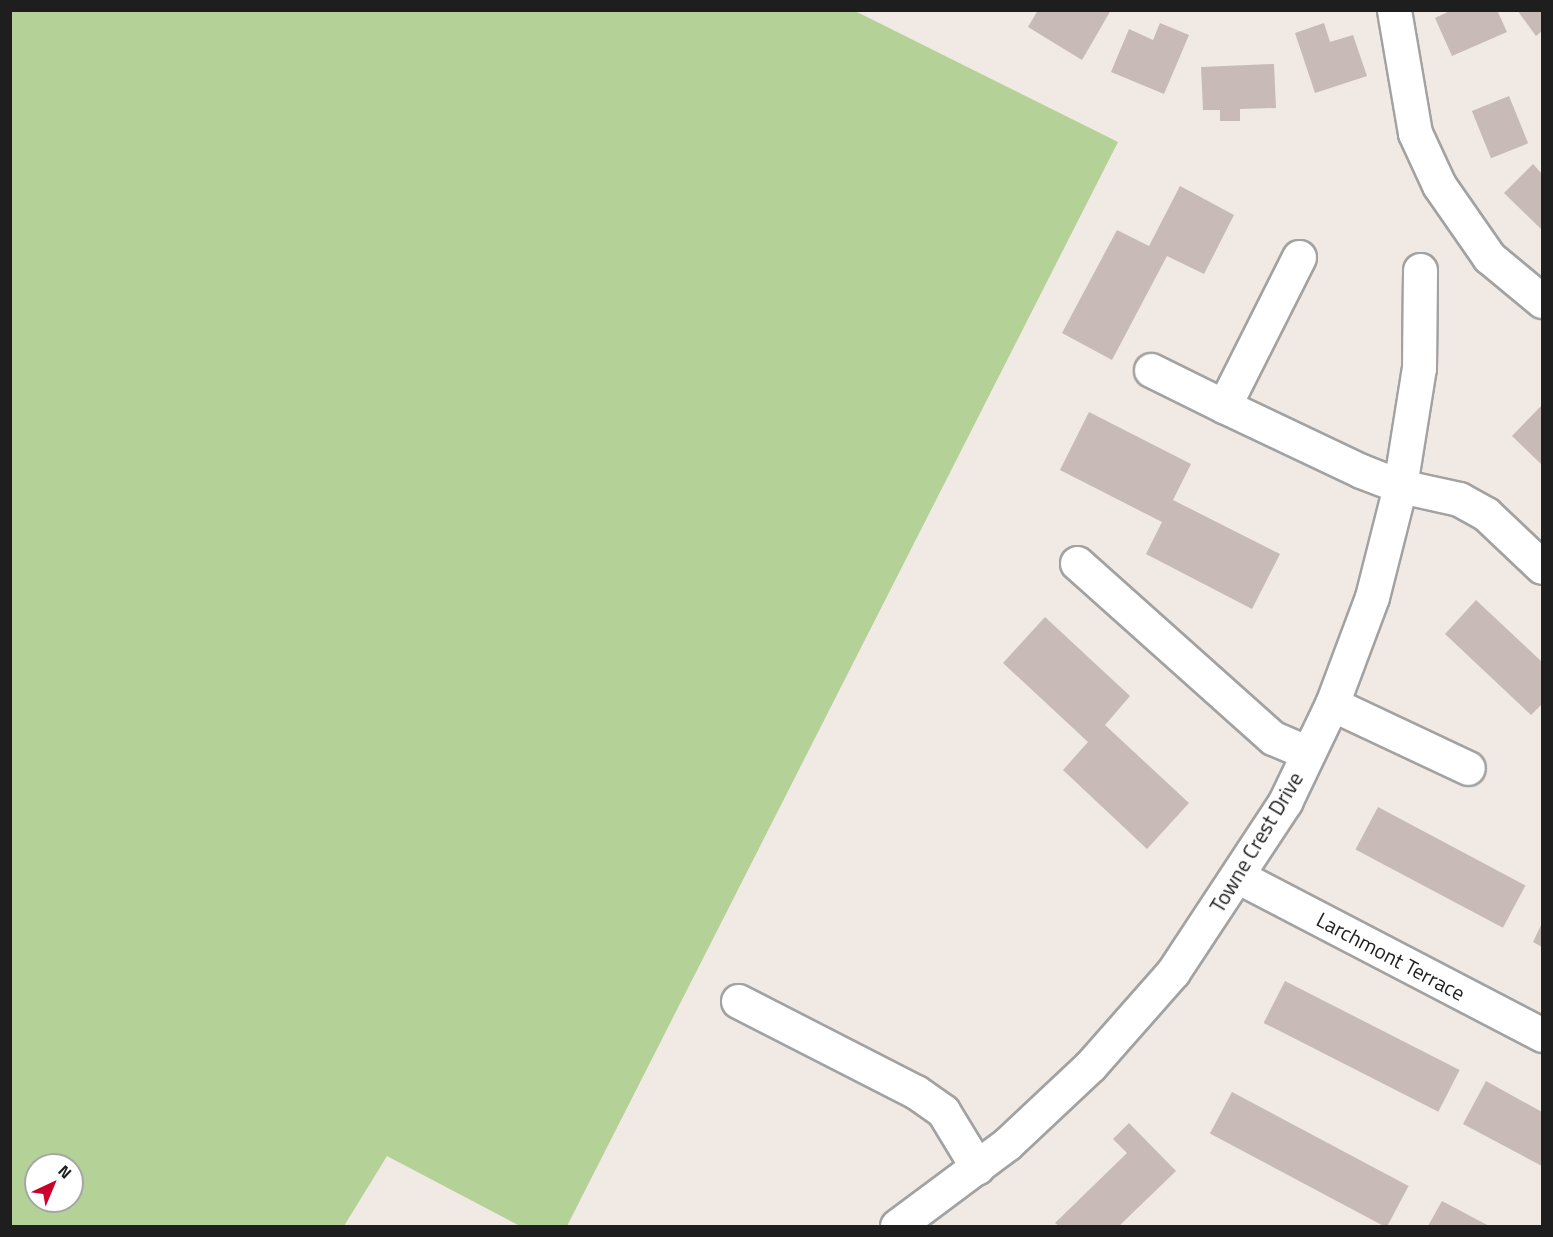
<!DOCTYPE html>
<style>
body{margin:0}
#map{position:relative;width:1553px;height:1237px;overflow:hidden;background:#f0e9e4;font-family:"Titillium Web",sans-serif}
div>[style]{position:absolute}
.forest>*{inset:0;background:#b4d197}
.building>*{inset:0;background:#c8bab7;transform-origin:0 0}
.roads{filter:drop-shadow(2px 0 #a2a2a2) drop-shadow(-2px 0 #a2a2a2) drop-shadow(0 2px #a2a2a2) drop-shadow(0 -2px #a2a2a2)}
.minor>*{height:33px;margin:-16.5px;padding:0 16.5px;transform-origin:16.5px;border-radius:16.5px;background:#fff}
span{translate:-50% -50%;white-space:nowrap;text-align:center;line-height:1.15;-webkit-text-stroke:4.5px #fff;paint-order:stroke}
.street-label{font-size:21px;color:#1e1e1e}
.frame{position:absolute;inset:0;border:12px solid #1e1e1e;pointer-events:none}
.north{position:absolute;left:24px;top:1153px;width:60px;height:60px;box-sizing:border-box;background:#fff;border:2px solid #a5a5a5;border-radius:50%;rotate:44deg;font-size:16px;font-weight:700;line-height:24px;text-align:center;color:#1e1e1e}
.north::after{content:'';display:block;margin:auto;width:21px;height:27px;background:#cd002a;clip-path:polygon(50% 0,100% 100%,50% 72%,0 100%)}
</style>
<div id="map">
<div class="forest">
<div style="clip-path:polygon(evenodd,10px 11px,855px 11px,1118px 142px,567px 1226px,520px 1226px,387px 1156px,344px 1226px,11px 1226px,10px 11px,36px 1165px,72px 1165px,72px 1201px,36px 1201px,36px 1165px)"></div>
</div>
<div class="building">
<div style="clip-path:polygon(1038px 10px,1111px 10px,1082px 60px,1028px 27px)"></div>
<div style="clip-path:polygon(1452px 10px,1497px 10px,1507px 32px,1452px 56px,1435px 18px)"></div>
<div style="clip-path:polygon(1517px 10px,1542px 10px,1542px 31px,1536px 36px)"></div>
<div style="clip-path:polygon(1160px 23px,1189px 35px,1164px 94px,1111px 72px,1129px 29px,1153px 40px)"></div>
<div style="clip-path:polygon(1324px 23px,1330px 42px,1353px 35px,1367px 76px,1315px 93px,1295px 33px)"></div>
<div style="clip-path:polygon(1274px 64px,1276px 108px,1240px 109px,1240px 121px,1220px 121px,1220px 110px,1203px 110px,1201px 67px)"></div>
<div style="left:1509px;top:96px;width:51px;height:40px;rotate:68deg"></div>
<div style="clip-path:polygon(1533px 164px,1542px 174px,1541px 229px,1504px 193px)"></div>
<div style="clip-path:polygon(1180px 186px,1234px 215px,1204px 274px,1167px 256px,1112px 360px,1062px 333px,1117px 230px,1149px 246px)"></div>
<div style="clip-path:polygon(1542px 405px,1542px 465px,1512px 436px)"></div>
<div style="clip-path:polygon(1089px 412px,1191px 464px,1173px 500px,1280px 554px,1252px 609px,1146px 554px,1162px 522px,1060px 470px)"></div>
<div style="clip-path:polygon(1476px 600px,1542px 662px,1542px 704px,1531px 715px,1445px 634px)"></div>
<div style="clip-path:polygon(1045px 617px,1130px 696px,1105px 725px,1189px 803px,1147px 849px,1063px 770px,1088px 742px,1003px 663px)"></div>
<div style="left:1378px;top:807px;width:167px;height:48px;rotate:28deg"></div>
<div style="clip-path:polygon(1542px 923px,1542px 947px,1533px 942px)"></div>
<div style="left:1285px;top:981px;width:196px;height:47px;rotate:27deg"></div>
<div style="clip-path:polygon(1486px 1081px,1542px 1112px,1542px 1166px,1463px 1124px)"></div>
<div style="left:1232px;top:1092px;width:200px;height:47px;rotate:28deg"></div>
<div style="clip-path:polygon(1129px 1123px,1176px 1171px,1119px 1226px,1059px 1226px,1055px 1223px,1127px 1153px,1113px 1139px)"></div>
<div style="clip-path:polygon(1442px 1201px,1489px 1226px,1428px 1226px)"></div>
</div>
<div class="roads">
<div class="minor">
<div style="left:1394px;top:10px;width:125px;rotate:80.3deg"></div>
<div style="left:1415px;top:133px;width:57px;rotate:65.2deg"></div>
<div style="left:1439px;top:185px;width:88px;rotate:55.2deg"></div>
<div style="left:1489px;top:257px;width:69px;rotate:39.7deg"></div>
<div style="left:1299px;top:257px;width:167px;rotate:116.7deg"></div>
<div style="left:1224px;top:406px;width:152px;rotate:25.4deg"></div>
<div style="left:1361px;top:471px;width:42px;rotate:21deg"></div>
<div style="left:1400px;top:486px;width:60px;rotate:12.4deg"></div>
<div style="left:1459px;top:499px;width:31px;rotate:29deg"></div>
<div style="left:1486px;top:514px;width:77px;rotate:43.4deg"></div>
<div style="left:1151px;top:370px;width:81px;rotate:26.3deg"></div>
<div style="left:1077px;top:563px;width:263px;rotate:41.8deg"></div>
<div style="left:1273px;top:738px;width:38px;rotate:23deg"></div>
<div style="left:1332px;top:704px;width:150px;rotate:25.2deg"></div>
<div style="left:1239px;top:877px;width:342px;rotate:27.5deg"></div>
<div style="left:738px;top:1001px;width:200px;rotate:27.1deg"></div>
<div style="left:916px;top:1092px;width:33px;rotate:35deg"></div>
<div style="left:943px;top:1111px;width:66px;rotate:58.7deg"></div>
<div style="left:897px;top:1226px;width:137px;rotate:-36.7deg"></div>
<div style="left:1007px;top:1144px;width:115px;rotate:-43.2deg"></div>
<div style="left:1091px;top:1065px;width:124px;rotate:-48.6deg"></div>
<div style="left:1173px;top:972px;width:204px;rotate:-56.6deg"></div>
<div style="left:1285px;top:802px;width:109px;rotate:-64.4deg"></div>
<div style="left:1332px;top:704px;width:114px;rotate:-69.5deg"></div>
<div style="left:1372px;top:597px;width:114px;rotate:-75.8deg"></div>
<div style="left:1400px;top:486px;width:120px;rotate:-80.9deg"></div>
<div style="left:1419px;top:368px;width:98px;rotate:-89.4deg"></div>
</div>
</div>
<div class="street-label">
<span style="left:1256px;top:842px;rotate:-59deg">Towne Crest Drive</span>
<span style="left:1391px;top:956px;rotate:28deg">Larchmont Terrace</span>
</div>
<div class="frame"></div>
<div class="north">N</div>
</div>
